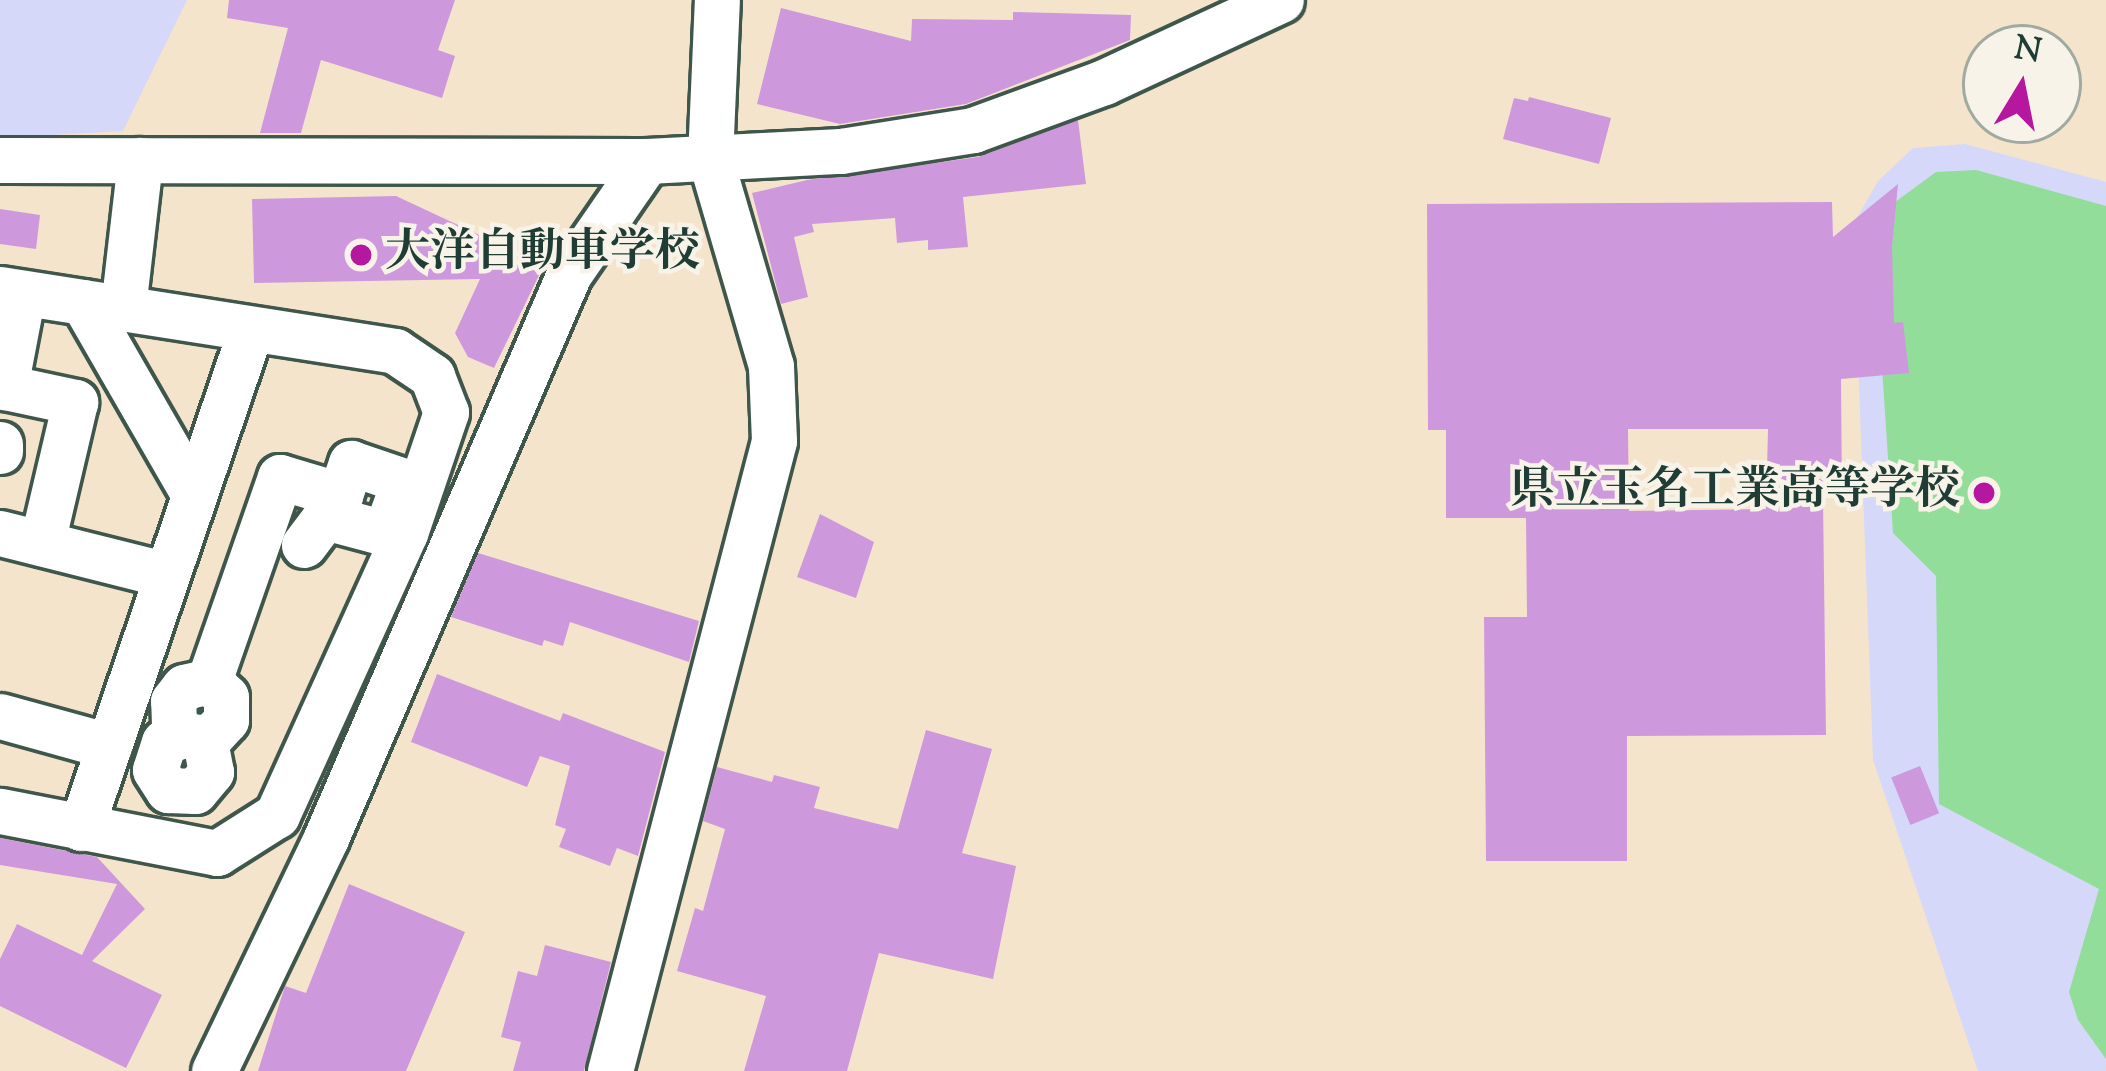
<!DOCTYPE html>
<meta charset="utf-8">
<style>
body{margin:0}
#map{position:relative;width:2106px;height:1071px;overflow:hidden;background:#f5e4cc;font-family:"Sorts Mill Goudy","Noto Serif JP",serif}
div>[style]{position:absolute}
.built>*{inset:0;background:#d5d8f9}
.green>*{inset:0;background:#92dd99}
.building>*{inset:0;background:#cd99dc;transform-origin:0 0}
.roads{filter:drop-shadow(3px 0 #3f564b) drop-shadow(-3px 0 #3f564b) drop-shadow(0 3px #3f564b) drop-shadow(0 -3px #3f564b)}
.minor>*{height:45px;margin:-22.5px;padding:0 22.5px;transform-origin:22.5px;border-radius:22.5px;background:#fff}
.dots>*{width:33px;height:33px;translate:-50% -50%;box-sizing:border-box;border:6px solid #f7f3e8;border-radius:50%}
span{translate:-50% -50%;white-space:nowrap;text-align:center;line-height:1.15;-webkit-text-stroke:9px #f7f3e8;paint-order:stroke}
.poi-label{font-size:45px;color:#1f3d34;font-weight:700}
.left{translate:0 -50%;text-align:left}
.right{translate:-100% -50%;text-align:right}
.north{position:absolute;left:1962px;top:24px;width:120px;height:120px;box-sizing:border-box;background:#f7f3e8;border:3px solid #a1aaa0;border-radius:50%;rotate:10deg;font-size:33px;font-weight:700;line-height:48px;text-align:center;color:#1f3d34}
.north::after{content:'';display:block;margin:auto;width:42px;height:54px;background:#b5179e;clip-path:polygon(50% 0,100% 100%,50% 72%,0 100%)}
</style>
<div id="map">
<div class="built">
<div style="clip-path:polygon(0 0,187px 0,123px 131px,0 138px)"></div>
<div style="clip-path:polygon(1965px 144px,2106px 182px,2106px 1071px,1978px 1071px,1873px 760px,1853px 225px,1878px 181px,1913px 148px)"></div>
</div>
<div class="green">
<div style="clip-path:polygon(1976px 170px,2106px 206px,2106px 1059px,2078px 1020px,2069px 992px,2099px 889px,1939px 804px,1936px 576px,1893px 533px,1874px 246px,1887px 208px,1936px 172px)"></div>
</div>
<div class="building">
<div style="clip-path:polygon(229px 0,455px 0,438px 50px,455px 56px,442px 98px,321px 60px,301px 133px,260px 133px,288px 28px,227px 18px)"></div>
<div style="clip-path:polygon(781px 8px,911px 41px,912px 19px,1013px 20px,1013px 12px,1131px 15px,1130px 40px,966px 104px,840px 124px,757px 104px)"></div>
<div style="clip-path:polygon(1529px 97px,1611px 118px,1599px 164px,1503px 139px,1514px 98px,1528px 101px)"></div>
<div style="clip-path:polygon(1078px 120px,1086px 184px,963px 197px,968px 247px,928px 250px,928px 240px,897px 243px,895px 218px,812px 224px,814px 232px,794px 237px,808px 297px,781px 304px,752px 193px,807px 180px,978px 157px)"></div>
<div style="clip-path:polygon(evenodd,1898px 184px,1892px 247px,1894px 323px,1903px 322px,1909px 373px,1841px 379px,1842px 498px,1823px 498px,1826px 735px,1627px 736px,1627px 861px,1486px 861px,1484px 617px,1527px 617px,1526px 518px,1446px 518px,1446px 430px,1428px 430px,1427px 204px,1832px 202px,1833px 237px,1898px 184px,1628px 429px,1768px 429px,1766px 509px,1629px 511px,1628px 429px)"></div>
<div style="clip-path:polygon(396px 196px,544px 265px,494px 368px,468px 357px,455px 333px,480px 279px,254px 283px,252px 199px)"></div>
<div style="clip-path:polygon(0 209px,40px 215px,36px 249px,0 244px)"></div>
<div style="clip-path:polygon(820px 514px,874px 542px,856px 598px,797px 577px)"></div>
<div style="clip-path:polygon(478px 553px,699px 621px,689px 662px,570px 622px,563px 646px,544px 640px,542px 646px,451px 617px)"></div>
<div style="clip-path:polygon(437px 674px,560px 721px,563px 713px,665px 752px,638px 856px,617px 848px,610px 866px,559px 847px,566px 829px,555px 825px,570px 766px,540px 756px,527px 787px,411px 742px)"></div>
<div style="clip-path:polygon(926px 730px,992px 749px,962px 853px,1016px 866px,993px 979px,879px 953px,847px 1071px,744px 1071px,766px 996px,677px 971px,695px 908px,703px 911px,725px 829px,703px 821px,717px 767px,772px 782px,774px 775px,820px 787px,814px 808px,898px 829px)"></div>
<div style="left:1920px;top:766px;width:51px;height:31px;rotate:68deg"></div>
<div style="clip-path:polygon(0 838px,97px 857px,145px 909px,92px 961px,162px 995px,126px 1068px,0 1006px,0 959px,17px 924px,82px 955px,117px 884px,0 865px)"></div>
<div style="clip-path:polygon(349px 884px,465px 932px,406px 1071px,258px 1071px,285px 986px,306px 993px)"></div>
<div style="clip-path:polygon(545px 945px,611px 962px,584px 1071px,513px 1071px,521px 1042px,501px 1037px,518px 971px,537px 976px)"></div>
</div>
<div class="roads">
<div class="minor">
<div style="left:0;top:160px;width:647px;rotate:0.09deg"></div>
<div style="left:647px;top:161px;width:194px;rotate:-3deg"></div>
<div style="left:841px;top:151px;width:134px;rotate:-9deg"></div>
<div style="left:973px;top:130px;width:140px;rotate:-20.1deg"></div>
<div style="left:1104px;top:82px;width:195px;rotate:-24.9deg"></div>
<div style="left:0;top:289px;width:400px;rotate:8.9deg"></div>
<div style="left:395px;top:351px;width:45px;rotate:34deg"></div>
<div style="left:432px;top:376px;width:39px;rotate:69deg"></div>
<div style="left:446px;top:412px;width:128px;rotate:108.7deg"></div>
<div style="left:405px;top:533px;width:310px;rotate:114.4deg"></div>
<div style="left:277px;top:815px;width:71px;rotate:147.7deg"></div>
<div style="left:217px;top:853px;width:221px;rotate:-169deg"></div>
<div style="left:23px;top:293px;width:96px;rotate:100.8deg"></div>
<div style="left:5px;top:387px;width:72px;rotate:12.1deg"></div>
<div style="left:75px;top:402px;width:145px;rotate:103.2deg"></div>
<div style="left:83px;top:302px;width:223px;rotate:60.1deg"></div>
<div style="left:123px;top:308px;width:149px;rotate:-83.4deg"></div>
<div style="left:0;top:444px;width:7px;rotate:90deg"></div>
<div style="left:0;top:533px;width:172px;rotate:14.1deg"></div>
<div style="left:209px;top:681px;width:23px;rotate:43deg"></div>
<div style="left:226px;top:697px;width:23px;rotate:90deg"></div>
<div style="left:226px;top:720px;width:23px;rotate:133deg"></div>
<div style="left:210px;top:737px;width:7px;rotate:180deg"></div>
<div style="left:203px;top:737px;width:13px;rotate:-176deg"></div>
<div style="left:190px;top:736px;width:7px;rotate:-172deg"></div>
<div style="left:183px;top:735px;width:20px;rotate:160deg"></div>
<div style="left:164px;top:742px;width:29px;rotate:108deg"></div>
<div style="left:155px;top:770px;width:24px;rotate:57deg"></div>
<div style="left:168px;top:790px;width:27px;rotate:2deg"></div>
<div style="left:195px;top:791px;width:25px;rotate:-50deg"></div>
<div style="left:211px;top:772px;width:26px;rotate:-101deg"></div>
<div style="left:206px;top:746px;width:8px;rotate:-135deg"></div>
<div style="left:200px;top:740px;width:11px;rotate:-158deg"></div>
<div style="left:190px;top:736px;width:13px;rotate:-151deg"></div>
<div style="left:179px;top:730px;width:8px;rotate:-130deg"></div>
<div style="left:174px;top:724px;width:23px;rotate:-92deg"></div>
<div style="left:173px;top:701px;width:18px;rotate:-52deg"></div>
<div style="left:184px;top:687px;width:26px;rotate:-13deg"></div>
<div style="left:209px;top:681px;width:216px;rotate:-70.8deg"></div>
<div style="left:280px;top:477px;width:63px;rotate:16.7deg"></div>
<div style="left:340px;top:495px;width:34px;rotate:-71deg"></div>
<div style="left:351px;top:463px;width:56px;rotate:18.8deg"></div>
<div style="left:404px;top:481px;width:55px;rotate:110.1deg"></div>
<div style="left:385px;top:533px;width:62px;rotate:-165.1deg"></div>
<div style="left:325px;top:517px;width:35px;rotate:127deg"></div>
<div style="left:0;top:716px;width:113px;rotate:15.4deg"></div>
<div style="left:81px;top:828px;width:527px;rotate:-71.19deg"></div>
<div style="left:214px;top:1071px;width:259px;rotate:-64.3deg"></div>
<div style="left:326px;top:838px;width:614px;rotate:-66.69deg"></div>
<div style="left:569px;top:274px;width:137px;rotate:-55.4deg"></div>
<div style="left:610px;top:1071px;width:651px;rotate:-75.41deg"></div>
<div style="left:774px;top:441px;width:75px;rotate:-92.3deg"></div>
<div style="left:771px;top:366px;width:217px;rotate:-106.3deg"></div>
<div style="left:710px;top:158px;width:158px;rotate:-87.5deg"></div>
</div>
</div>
<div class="dots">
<div style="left:361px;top:255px;background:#b5179e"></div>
<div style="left:1984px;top:493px;background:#b5179e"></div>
</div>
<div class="poi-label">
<span class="left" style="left:385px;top:255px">大洋自動車学校</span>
<span class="right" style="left:1960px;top:493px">県立玉名工業高等学校</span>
</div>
<div class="north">N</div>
</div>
